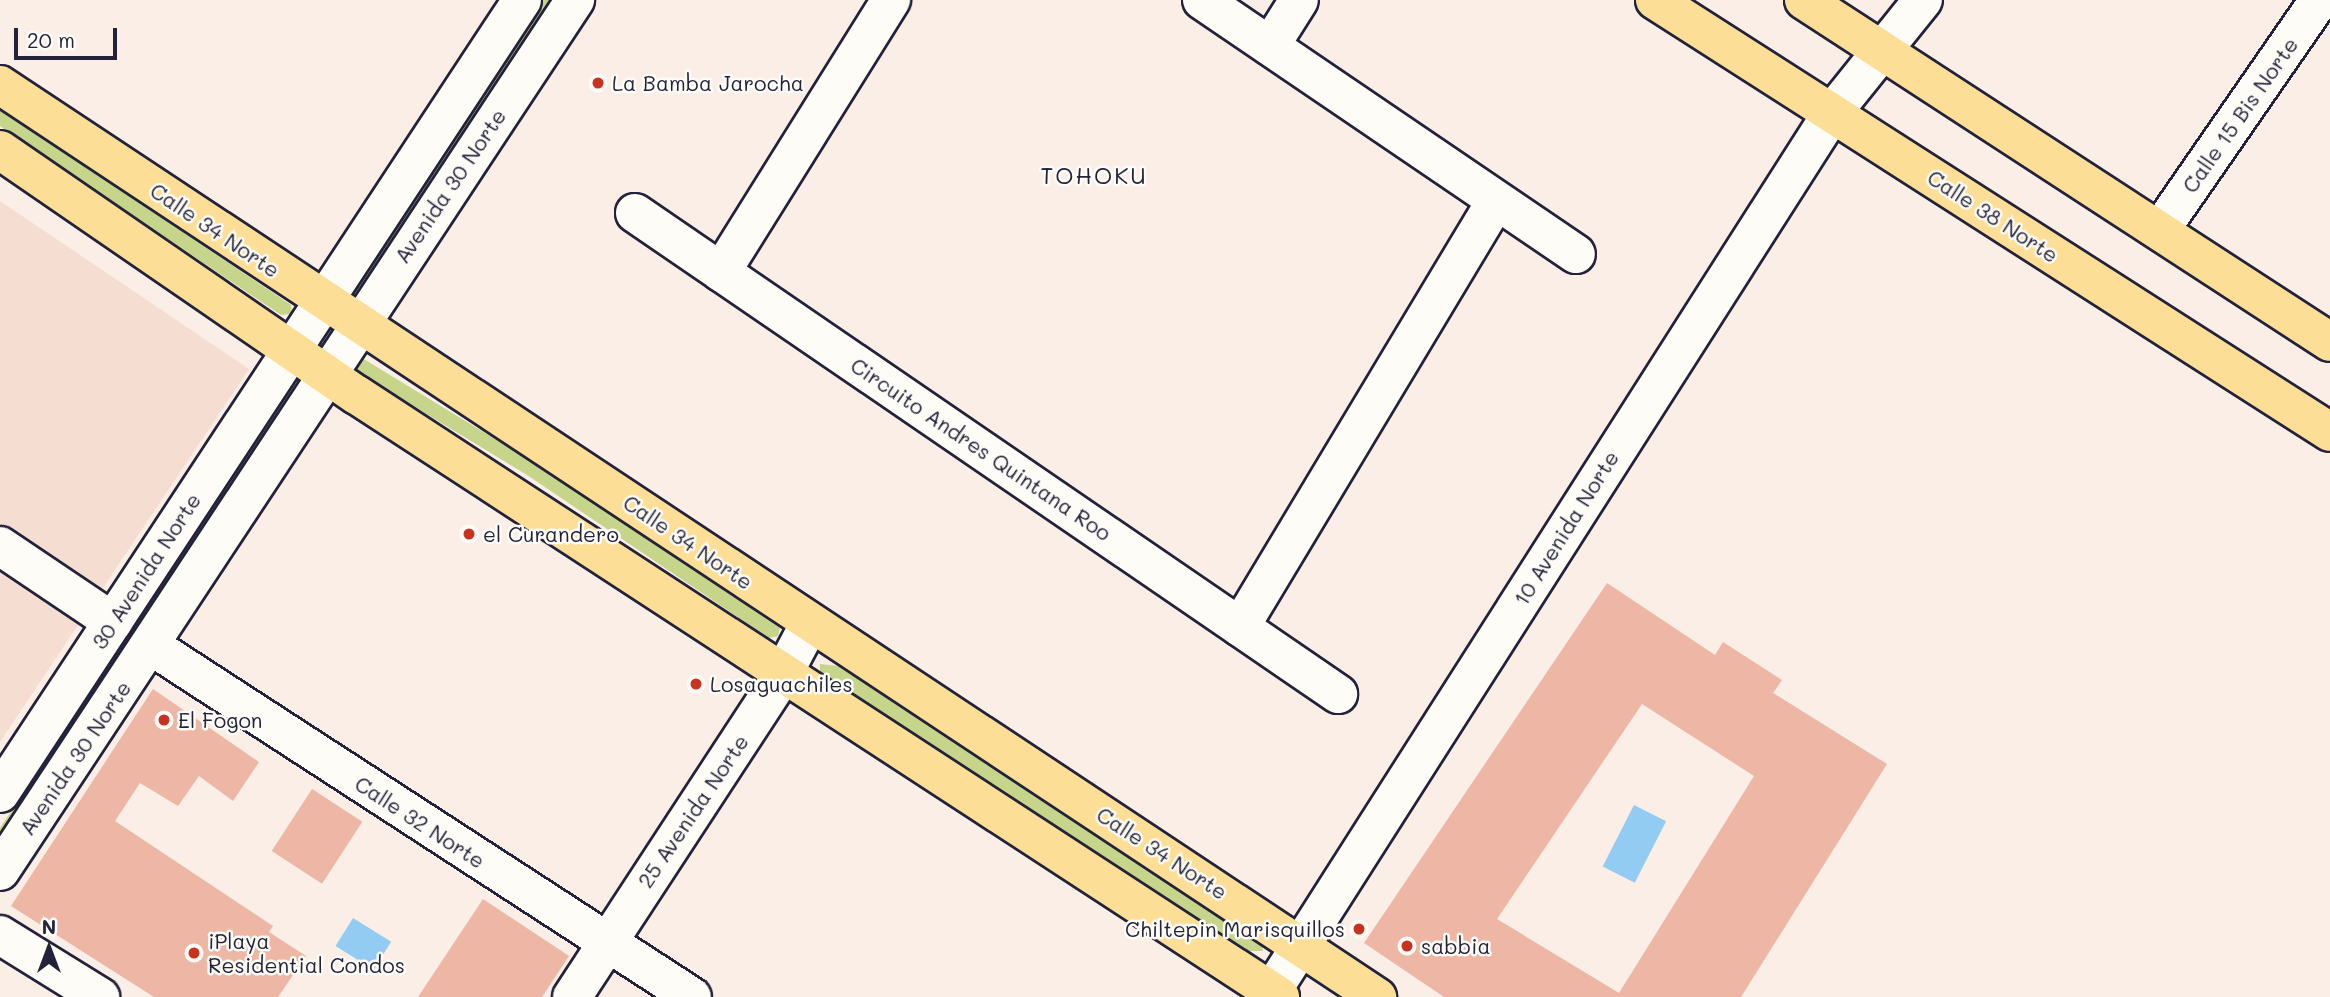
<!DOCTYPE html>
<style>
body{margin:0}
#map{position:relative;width:2330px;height:997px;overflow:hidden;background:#faeee6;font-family:Mali,sans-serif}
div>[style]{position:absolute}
.built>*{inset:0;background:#f6ddd2}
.green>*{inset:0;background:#c6d589}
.water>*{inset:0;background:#92ccf2;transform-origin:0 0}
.building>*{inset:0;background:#eeb6a4;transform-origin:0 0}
.roads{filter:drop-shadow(2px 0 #22223b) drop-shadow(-2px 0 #22223b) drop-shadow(0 2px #22223b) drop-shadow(0 -2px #22223b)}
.minor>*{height:38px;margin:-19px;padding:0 19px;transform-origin:19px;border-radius:19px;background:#fdfcf7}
.major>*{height:38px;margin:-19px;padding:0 19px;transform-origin:19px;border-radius:19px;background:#fcde96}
.dots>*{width:19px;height:19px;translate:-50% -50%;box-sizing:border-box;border:4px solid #fdfcf7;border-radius:50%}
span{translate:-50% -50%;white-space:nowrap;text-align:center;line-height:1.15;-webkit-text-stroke:5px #fdfcf7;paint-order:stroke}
.poi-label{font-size:21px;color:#22223b}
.left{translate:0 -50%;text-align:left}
.right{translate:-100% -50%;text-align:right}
.street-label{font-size:21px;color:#22223b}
.neighbourhood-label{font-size:23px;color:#22223b;letter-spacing:2px}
.north{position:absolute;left:14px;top:913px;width:70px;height:70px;-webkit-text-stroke:5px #fdfcf7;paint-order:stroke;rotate:0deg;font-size:19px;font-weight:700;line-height:28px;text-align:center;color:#22223b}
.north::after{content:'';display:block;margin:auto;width:24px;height:32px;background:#22223b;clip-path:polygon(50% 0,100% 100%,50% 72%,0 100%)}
.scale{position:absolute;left:14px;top:28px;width:103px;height:32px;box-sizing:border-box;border:4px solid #22223b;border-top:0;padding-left:9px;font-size:21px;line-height:24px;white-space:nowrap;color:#22223b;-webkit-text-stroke:5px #fdfcf7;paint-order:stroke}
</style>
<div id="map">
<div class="built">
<div style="clip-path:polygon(0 201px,249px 369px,0 742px)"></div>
</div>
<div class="green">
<div style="clip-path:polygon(541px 0,552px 0,360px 292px,351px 293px)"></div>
<div style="clip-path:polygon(0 109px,291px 305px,292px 314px,281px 315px,0 126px)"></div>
<div style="clip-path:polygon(354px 353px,536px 464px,780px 628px,778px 636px,769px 638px,527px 475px,346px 365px)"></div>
<div style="clip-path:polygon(294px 385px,294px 392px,0 840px,0 828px)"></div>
<div style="clip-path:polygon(820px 664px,838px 666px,1034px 792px,1261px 943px,1263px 951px,1249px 951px,820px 674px)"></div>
</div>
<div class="water">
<div style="left:1634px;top:805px;width:36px;height:69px;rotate:27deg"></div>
<div style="left:353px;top:918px;width:45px;height:33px;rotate:32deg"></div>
</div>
<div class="building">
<div style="clip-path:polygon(evenodd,1607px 583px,1715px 655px,1723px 642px,1782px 680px,1773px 693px,1887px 764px,1741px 997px,1444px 997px,1364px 943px,1607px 583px,1642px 704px,1754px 776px,1619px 993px,1497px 919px,1642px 704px)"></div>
<div style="clip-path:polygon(153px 689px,259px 762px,233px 801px,199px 776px,178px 806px,140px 783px,115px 821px,273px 926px,269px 932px,306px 956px,278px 997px,154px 997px,11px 906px)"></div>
<div style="left:312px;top:789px;width:60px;height:74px;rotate:33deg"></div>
<div style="clip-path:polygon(483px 899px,569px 956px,542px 997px,418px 997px)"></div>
</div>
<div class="roads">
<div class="minor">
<div style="left:1202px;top:0;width:452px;rotate:34.2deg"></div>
<div style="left:1270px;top:46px;width:54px;rotate:-57.8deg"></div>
<div style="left:635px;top:213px;width:852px;rotate:34.38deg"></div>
<div style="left:2160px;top:230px;width:280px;rotate:-55.3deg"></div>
<div style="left:721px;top:272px;width:321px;rotate:-58deg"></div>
<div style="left:0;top:546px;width:136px;rotate:33.9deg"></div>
<div style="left:1240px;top:627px;width:497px;rotate:-59deg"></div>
<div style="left:150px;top:645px;width:646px;rotate:33deg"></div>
<div style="left:0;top:793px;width:949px;rotate:-56.64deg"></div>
<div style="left:0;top:871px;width:1044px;rotate:-56.57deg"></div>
<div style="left:0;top:935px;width:118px;rotate:31.8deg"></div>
<div style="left:572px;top:997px;width:386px;rotate:-56.8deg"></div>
<div style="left:783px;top:674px;width:58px;rotate:-62.1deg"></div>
<div style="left:1268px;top:997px;width:1049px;rotate:-57.46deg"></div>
<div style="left:1832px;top:113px;width:145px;rotate:-51.2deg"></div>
</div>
<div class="major">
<div style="left:1655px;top:0;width:801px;rotate:32.62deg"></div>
<div style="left:1804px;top:0;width:627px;rotate:33.03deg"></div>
<div style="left:0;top:85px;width:1652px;rotate:33.52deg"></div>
<div style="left:0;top:150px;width:433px;rotate:34.5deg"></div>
<div style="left:357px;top:395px;width:1102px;rotate:33.11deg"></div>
</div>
</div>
<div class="dots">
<div style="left:598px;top:83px;background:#c8321e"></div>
<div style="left:469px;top:534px;background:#c8321e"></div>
<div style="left:696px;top:684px;background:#c8321e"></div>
<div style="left:164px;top:720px;background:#c8321e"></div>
<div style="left:1359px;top:929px;background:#c8321e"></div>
<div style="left:1407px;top:946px;background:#c8321e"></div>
<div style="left:194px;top:953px;background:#c8321e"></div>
</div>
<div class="poi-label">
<span class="left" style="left:612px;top:83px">La Bamba Jarocha</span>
<span class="left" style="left:483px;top:534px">el Curandero</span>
<span class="left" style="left:710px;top:684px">Losaguachiles</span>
<span class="left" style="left:178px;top:720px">El Fogon</span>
<span class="right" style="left:1345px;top:929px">Chiltepin Marisquillos</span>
<span class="left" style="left:208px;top:953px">iPlaya<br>Residential Condos</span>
<span class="left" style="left:1421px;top:946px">sabbia</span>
</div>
<div class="street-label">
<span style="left:2240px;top:115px;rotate:-55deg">Calle 15 Bis Norte</span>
<span style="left:450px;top:186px;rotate:-56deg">Avenida 30 Norte</span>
<span style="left:1993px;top:216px;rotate:33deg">Calle 38 Norte</span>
<span style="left:215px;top:230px;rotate:34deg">Calle 34 Norte</span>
<span style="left:981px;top:449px;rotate:34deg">Circuito Andres Quintana Roo</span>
<span style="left:1566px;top:528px;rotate:-58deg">10 Avenida Norte</span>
<span style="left:688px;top:542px;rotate:34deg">Calle 34 Norte</span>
<span style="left:146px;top:571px;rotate:-57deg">30 Avenida Norte</span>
<span style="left:75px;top:758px;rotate:-56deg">Avenida 30 Norte</span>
<span style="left:693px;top:811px;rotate:-56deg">25 Avenida Norte</span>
<span style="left:420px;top:822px;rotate:33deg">Calle 32 Norte</span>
<span style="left:1162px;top:853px;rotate:33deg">Calle 34 Norte</span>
</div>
<div class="neighbourhood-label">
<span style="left:1094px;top:175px">TOHOKU</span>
</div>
<div class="north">N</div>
<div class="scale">20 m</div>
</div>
